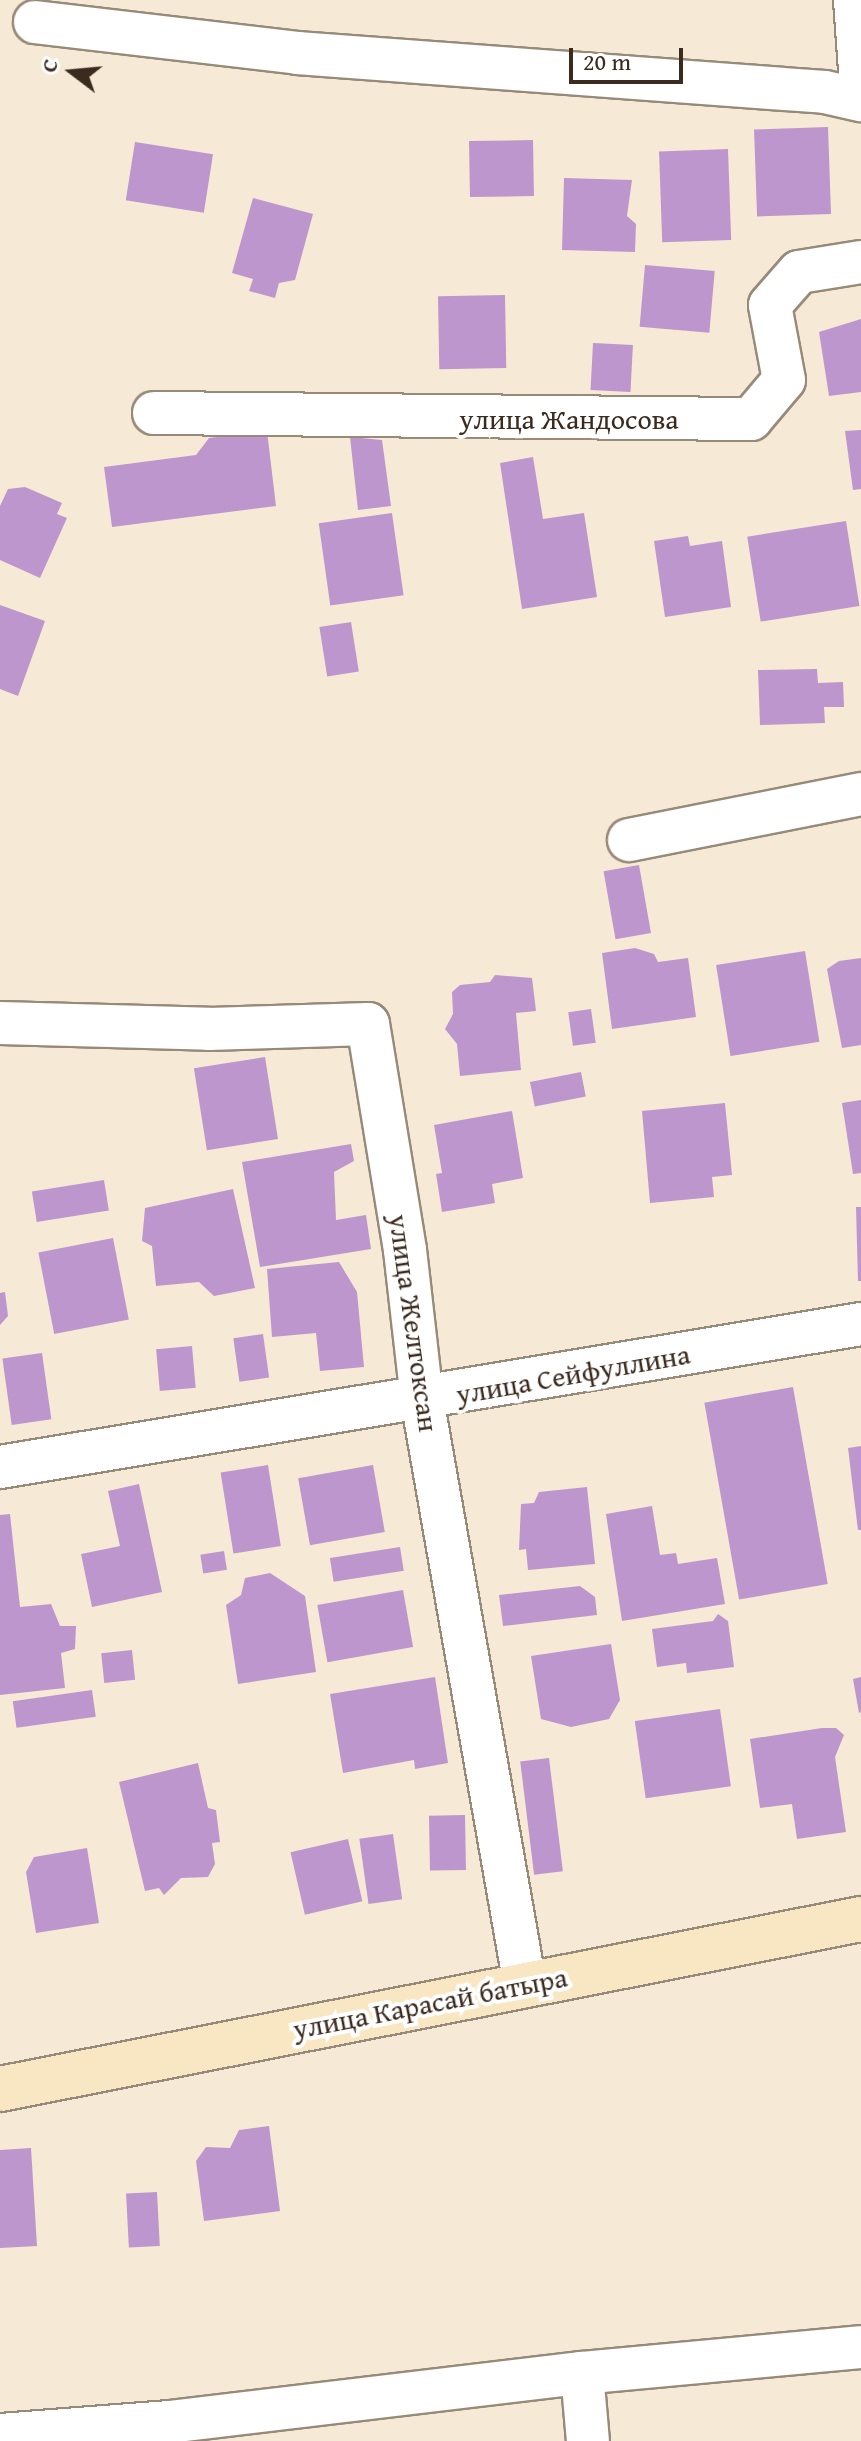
<!DOCTYPE html>
<meta charset="utf-8">
<style>
body{margin:0}
#map{position:relative;width:861px;height:2441px;overflow:hidden;background:#f6ead6;font-family:"Gentium Book Plus",serif}
div>[style]{position:absolute}
.building>*{inset:0;background:#bd96cd;transform-origin:0 0}
.roads{filter:drop-shadow(2px 0 #988a7a) drop-shadow(-2px 0 #988a7a) drop-shadow(0 2px #988a7a) drop-shadow(0 -2px #988a7a)}
.street>*{height:42px;margin:-21px;padding:0 21px;transform-origin:21px;border-radius:21px;background:#fff}
.secondary>*{height:44px;margin:-22px;padding:0 22px;transform-origin:22px;border-radius:22px;background:#f9e7c3}
span{translate:-50% -50%;white-space:nowrap;text-align:center;line-height:1.15;-webkit-text-stroke:8px #fff;paint-order:stroke}
.street-label{font-size:28px;color:#3b2a1e}
.north{position:absolute;left:32px;top:32px;width:80px;height:80px;-webkit-text-stroke:6px #fff;paint-order:stroke;rotate:286deg;font-size:22px;font-weight:700;line-height:32px;text-align:center;color:#3b2a1e}
.north::after{content:'';display:block;margin:auto;width:28px;height:36px;background:#3b2a1e;clip-path:polygon(50% 0,100% 100%,50% 72%,0 100%)}
.scale{position:absolute;left:569px;top:48px;width:114px;height:36px;box-sizing:border-box;border:4px solid #3b2a1e;border-top:0;padding-left:10px;font-size:24px;line-height:28px;white-space:nowrap;color:#3b2a1e;-webkit-text-stroke:6px #fff;paint-order:stroke}
</style>
<div id="map">
<div class="building">
<div style="left:828px;top:127px;width:87px;height:74px;rotate:88deg"></div>
<div style="left:533px;top:140px;width:56px;height:64px;rotate:89deg"></div>
<div style="left:135px;top:142px;width:79px;height:59px;rotate:9deg"></div>
<div style="left:728px;top:149px;width:91px;height:69px;rotate:88deg"></div>
<div style="clip-path:polygon(564px 178px,632px 180px,627px 216px,636px 224px,635px 252px,562px 250px)"></div>
<div style="clip-path:polygon(253px 198px,313px 214px,295px 280px,279px 283px,275px 298px,249px 291px,253px 279px,232px 273px)"></div>
<div style="left:645px;top:265px;width:70px;height:62px;rotate:5deg"></div>
<div style="left:505px;top:295px;width:73px;height:67px;rotate:89deg"></div>
<div style="clip-path:polygon(861px 319px,861px 392px,829px 396px,819px 332px)"></div>
<div style="left:593px;top:343px;width:40px;height:47px;rotate:3deg"></div>
<div style="clip-path:polygon(861px 430px,861px 489px,853px 490px,845px 431px)"></div>
<div style="clip-path:polygon(267px 431px,276px 506px,112px 527px,104px 467px,196px 455px,209px 438px)"></div>
<div style="clip-path:polygon(350px 437px,382px 440px,391px 506px,358px 510px)"></div>
<div style="clip-path:polygon(533px 457px,543px 519px,584px 513px,597px 597px,522px 609px,500px 463px)"></div>
<div style="clip-path:polygon(25px 487px,62px 503px,57px 514px,67px 518px,40px 578px,0 560px,0 506px,8px 489px)"></div>
<div style="left:392px;top:513px;width:83px;height:74px;rotate:82deg"></div>
<div style="left:846px;top:521px;width:86px;height:100px;rotate:81deg"></div>
<div style="clip-path:polygon(688px 536px,690px 546px,722px 541px,731px 607px,665px 617px,654px 541px)"></div>
<div style="clip-path:polygon(0 605px,45px 621px,18px 696px,0 689px)"></div>
<div style="left:351px;top:622px;width:50px;height:32px;rotate:81deg"></div>
<div style="clip-path:polygon(817px 669px,818px 683px,843px 682px,844px 707px,824px 707px,825px 723px,760px 725px,758px 670px)"></div>
<div style="left:639px;top:865px;width:69px;height:36px;rotate:80deg"></div>
<div style="clip-path:polygon(635px 948px,654px 954px,658px 962px,688px 958px,696px 1017px,612px 1029px,602px 953px)"></div>
<div style="left:805px;top:951px;width:92px;height:90px;rotate:81deg"></div>
<div style="clip-path:polygon(861px 958px,861px 1045px,842px 1048px,827px 969px,839px 961px)"></div>
<div style="clip-path:polygon(495px 975px,532px 978px,536px 1011px,516px 1013px,521px 1070px,460px 1076px,457px 1044px,445px 1029px,453px 1014px,452px 992px,460px 985px,490px 982px)"></div>
<div style="left:591px;top:1009px;width:34px;height:23px;rotate:82deg"></div>
<div style="left:265px;top:1057px;width:83px;height:72px;rotate:81deg"></div>
<div style="left:581px;top:1072px;width:25px;height:52px;rotate:79deg"></div>
<div style="clip-path:polygon(861px 1100px,861px 1173px,853px 1174px,842px 1103px)"></div>
<div style="clip-path:polygon(725px 1103px,732px 1175px,712px 1177px,714px 1197px,650px 1203px,642px 1111px)"></div>
<div style="clip-path:polygon(512px 1111px,523px 1178px,492px 1184px,495px 1203px,442px 1212px,436px 1174px,442px 1173px,434px 1125px)"></div>
<div style="clip-path:polygon(351px 1144px,354px 1161px,334px 1172px,336px 1220px,366px 1215px,371px 1249px,260px 1267px,242px 1162px)"></div>
<div style="left:104px;top:1180px;width:31px;height:73px;rotate:81deg"></div>
<div style="clip-path:polygon(233px 1189px,255px 1288px,214px 1296px,199px 1282px,156px 1286px,152px 1246px,142px 1241px,145px 1208px)"></div>
<div style="clip-path:polygon(856px 1207px,861px 1207px,861px 1281px,858px 1281px)"></div>
<div style="left:113px;top:1238px;width:83px;height:76px;rotate:79deg"></div>
<div style="clip-path:polygon(339px 1262px,357px 1292px,364px 1367px,320px 1371px,316px 1333px,272px 1337px,267px 1269px)"></div>
<div style="clip-path:polygon(5px 1292px,8px 1316px,0 1325px,0 1293px)"></div>
<div style="left:263px;top:1334px;width:44px;height:30px;rotate:82deg"></div>
<div style="left:192px;top:1346px;width:42px;height:36px;rotate:85deg"></div>
<div style="left:42px;top:1353px;width:67px;height:40px;rotate:82deg"></div>
<div style="left:793px;top:1387px;width:200px;height:90px;rotate:80deg"></div>
<div style="clip-path:polygon(861px 1446px,861px 1530px,858px 1530px,848px 1448px)"></div>
<div style="left:268px;top:1465px;width:82px;height:48px;rotate:81deg"></div>
<div style="left:373px;top:1465px;width:68px;height:76px;rotate:80deg"></div>
<div style="clip-path:polygon(139px 1484px,162px 1592px,92px 1607px,81px 1554px,120px 1546px,108px 1491px)"></div>
<div style="clip-path:polygon(587px 1487px,595px 1564px,528px 1570px,526px 1549px,519px 1550px,521px 1504px,534px 1503px,539px 1492px)"></div>
<div style="clip-path:polygon(652px 1506px,660px 1555px,676px 1553px,678px 1564px,717px 1558px,725px 1604px,622px 1621px,606px 1514px)"></div>
<div style="clip-path:polygon(10px 1514px,20px 1607px,51px 1604px,60px 1626px,76px 1626px,75px 1649px,61px 1653px,65px 1688px,0 1695px,0 1515px)"></div>
<div style="left:400px;top:1547px;width:24px;height:71px;rotate:81deg"></div>
<div style="left:224px;top:1551px;width:19px;height:24px;rotate:81deg"></div>
<div style="clip-path:polygon(270px 1573px,305px 1596px,316px 1672px,238px 1684px,226px 1605px,241px 1595px,245px 1578px)"></div>
<div style="clip-path:polygon(580px 1586px,595px 1597px,597px 1615px,503px 1626px,499px 1595px)"></div>
<div style="left:403px;top:1590px;width:58px;height:87px;rotate:80deg"></div>
<div style="clip-path:polygon(718px 1614px,728px 1621px,734px 1667px,687px 1673px,686px 1663px,657px 1667px,652px 1629px,713px 1621px)"></div>
<div style="clip-path:polygon(611px 1644px,620px 1700px,609px 1719px,571px 1727px,541px 1719px,531px 1656px)"></div>
<div style="left:132px;top:1650px;width:30px;height:31px;rotate:84deg"></div>
<div style="clip-path:polygon(435px 1677px,448px 1763px,415px 1769px,414px 1760px,343px 1773px,330px 1694px)"></div>
<div style="clip-path:polygon(861px 1677px,861px 1712px,859px 1713px,853px 1679px)"></div>
<div style="left:92px;top:1690px;width:27px;height:80px;rotate:82deg"></div>
<div style="left:720px;top:1709px;width:78px;height:86px;rotate:82deg"></div>
<div style="clip-path:polygon(822px 1728px,836px 1728px,844px 1735px,835px 1757px,846px 1832px,797px 1839px,792px 1804px,760px 1808px,750px 1739px)"></div>
<div style="left:549px;top:1758px;width:114px;height:29px;rotate:83deg"></div>
<div style="clip-path:polygon(198px 1763px,208px 1808px,216px 1810px,220px 1842px,212px 1843px,215px 1864px,208px 1877px,181px 1878px,164px 1895px,159px 1888px,145px 1891px,119px 1782px)"></div>
<div style="left:465px;top:1815px;width:55px;height:36px;rotate:89deg"></div>
<div style="left:393px;top:1834px;width:66px;height:34px;rotate:82deg"></div>
<div style="left:348px;top:1839px;width:64px;height:59px;rotate:77deg"></div>
<div style="clip-path:polygon(87px 1848px,99px 1923px,36px 1933px,26px 1872px,34px 1857px)"></div>
<div style="clip-path:polygon(269px 2126px,280px 2211px,204px 2221px,196px 2161px,206px 2147px,230px 2148px,239px 2130px)"></div>
<div style="clip-path:polygon(31px 2148px,37px 2246px,0 2248px,0 2150px)"></div>
<div style="left:157px;top:2192px;width:54px;height:31px;rotate:87deg"></div>
</div>
<div class="roads">
<div class="street">
<div style="left:855px;top:0;width:83px;rotate:85.9deg"></div>
<div style="left:35px;top:22px;width:264px;rotate:6.7deg"></div>
<div style="left:297px;top:53px;width:529px;rotate:4.22deg"></div>
<div style="left:825px;top:92px;width:37px;rotate:13deg"></div>
<div style="left:154px;top:413px;width:597px;rotate:0.58deg"></div>
<div style="left:751px;top:419px;width:51px;rotate:-49.8deg"></div>
<div style="left:784px;top:380px;width:76px;rotate:-100.6deg"></div>
<div style="left:770px;top:305px;width:44px;rotate:-48.7deg"></div>
<div style="left:799px;top:272px;width:63px;rotate:-9.2deg"></div>
<div style="left:629px;top:840px;width:237px;rotate:-11.2deg"></div>
<div style="left:0;top:1023px;width:209px;rotate:1.6deg"></div>
<div style="left:209px;top:1029px;width:159px;rotate:-1.8deg"></div>
<div style="left:368px;top:1024px;width:229px;rotate:80.7deg"></div>
<div style="left:405px;top:1250px;width:150px;rotate:83.5deg"></div>
<div style="left:422px;top:1399px;width:595px;rotate:80.03deg"></div>
<div style="left:0;top:1467px;width:873px;rotate:-9.43deg"></div>
<div style="left:582px;top:2373px;width:280px;rotate:-5.3deg"></div>
<div style="left:0;top:2435px;width:169px;rotate:-4.4deg"></div>
<div style="left:169px;top:2422px;width:416px;rotate:-6.8deg"></div>
<div style="left:582px;top:2373px;width:68px;rotate:85deg"></div>
</div>
<div class="secondary">
<div style="left:0;top:2089px;width:878px;rotate:-11.17deg"></div>
</div>
</div>
<div class="street-label">
<span style="left:569px;top:419px">улица Жандосова</span>
<span style="left:414px;top:1323px;rotate:82deg">улица Желтоксан</span>
<span style="left:573px;top:1374px;rotate:-10deg">улица Сейфуллина</span>
<span style="left:430px;top:2003px;rotate:-11deg">улица Карасай батыра</span>
</div>
<div class="north">С</div>
<div class="scale">20 m</div>
</div>
